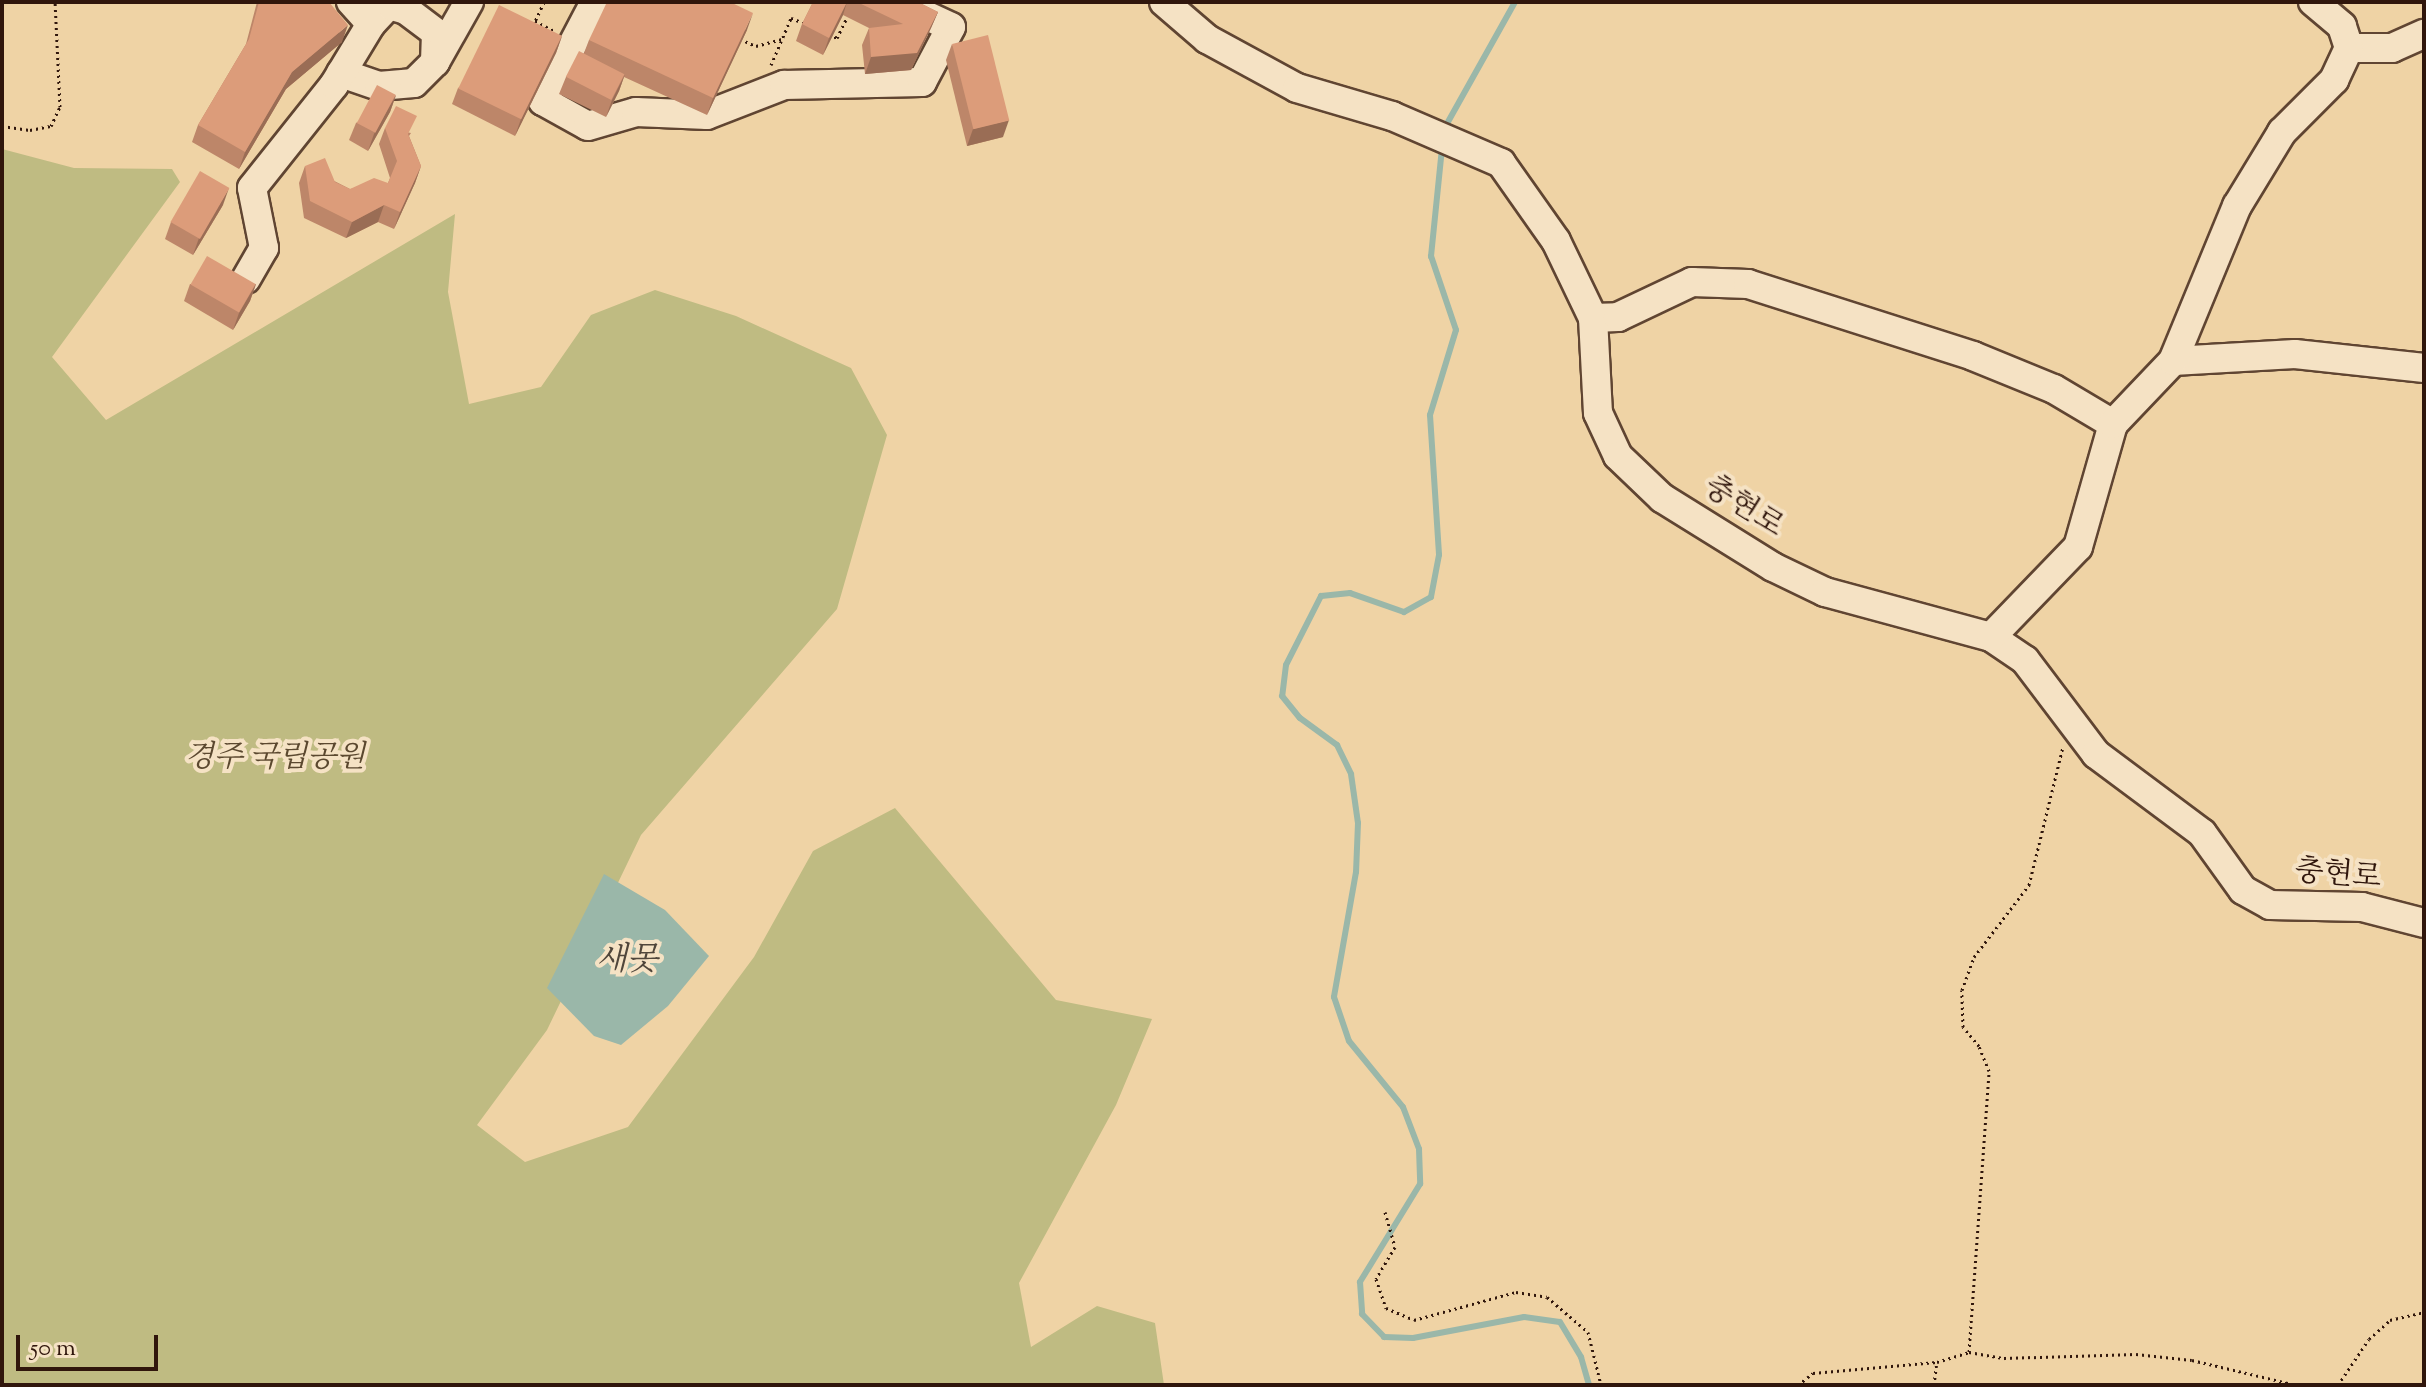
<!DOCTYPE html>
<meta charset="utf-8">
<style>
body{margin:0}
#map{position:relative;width:2426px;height:1387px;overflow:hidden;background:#efd3a5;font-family:"Sorts Mill Goudy","Noto Serif KR",serif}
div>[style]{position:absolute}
.green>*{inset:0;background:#bfbb82}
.water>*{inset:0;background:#9ab7a9}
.stream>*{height:6px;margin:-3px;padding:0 3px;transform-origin:3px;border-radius:3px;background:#9ab7a9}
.path>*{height:3px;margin-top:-1.5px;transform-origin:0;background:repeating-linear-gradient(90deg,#30160c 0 2px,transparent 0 6px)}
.roads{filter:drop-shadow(2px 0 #604532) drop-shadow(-2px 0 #604532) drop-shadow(0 2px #604532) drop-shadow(0 -2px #604532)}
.minor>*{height:28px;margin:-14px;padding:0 14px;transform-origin:14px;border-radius:14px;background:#f5e2c4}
.wall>*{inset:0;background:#bd8669}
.shaded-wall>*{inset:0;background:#9a6d55}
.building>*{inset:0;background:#dc9c7a;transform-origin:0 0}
span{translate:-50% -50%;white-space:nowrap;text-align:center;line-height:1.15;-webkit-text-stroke:8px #f5e2c4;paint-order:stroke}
.street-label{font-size:30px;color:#30160c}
.park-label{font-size:30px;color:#5b482f;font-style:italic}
.water-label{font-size:32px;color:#50463b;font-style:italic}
.frame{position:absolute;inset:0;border:4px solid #30160c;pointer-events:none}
.scale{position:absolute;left:16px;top:1335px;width:142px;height:36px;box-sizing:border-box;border:4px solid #30160c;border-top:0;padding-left:10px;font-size:24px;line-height:28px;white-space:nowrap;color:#30160c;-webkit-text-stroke:6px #f5e2c4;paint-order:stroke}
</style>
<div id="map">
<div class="green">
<div style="clip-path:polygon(2px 149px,74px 168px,172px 169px,180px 182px,52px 357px,106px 420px,455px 214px,448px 292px,469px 404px,541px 387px,591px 315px,655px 290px,736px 316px,851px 368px,887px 435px,837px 609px,641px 835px,547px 1030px,477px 1125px,525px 1162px,628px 1127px,754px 957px,813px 851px,895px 808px,1056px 1000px,1152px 1019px,1116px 1105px,1019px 1283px,1031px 1347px,1097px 1306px,1155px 1323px,1164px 1385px,2px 1385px)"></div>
</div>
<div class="water">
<div style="clip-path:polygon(604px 874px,665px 910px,709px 956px,668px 1006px,621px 1045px,594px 1036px,547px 988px)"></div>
</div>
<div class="stream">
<div style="left:1444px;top:129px;width:145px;rotate:-60.8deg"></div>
<div style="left:1442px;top:148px;width:109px;rotate:95.8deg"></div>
<div style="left:1431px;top:256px;width:78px;rotate:71.3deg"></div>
<div style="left:1456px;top:330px;width:89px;rotate:107deg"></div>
<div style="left:1430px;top:415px;width:140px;rotate:86.3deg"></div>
<div style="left:1439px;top:555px;width:43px;rotate:100.8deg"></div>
<div style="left:1431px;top:597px;width:31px;rotate:151deg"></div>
<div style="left:1404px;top:612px;width:57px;rotate:-160.6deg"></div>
<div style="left:1350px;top:593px;width:29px;rotate:174deg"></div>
<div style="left:1321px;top:596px;width:77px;rotate:116.9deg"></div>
<div style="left:1286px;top:665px;width:31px;rotate:97deg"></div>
<div style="left:1282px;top:696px;width:28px;rotate:51deg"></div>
<div style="left:1300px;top:718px;width:46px;rotate:36.1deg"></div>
<div style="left:1337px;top:745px;width:32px;rotate:64deg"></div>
<div style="left:1351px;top:774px;width:49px;rotate:81.9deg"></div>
<div style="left:1358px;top:823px;width:49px;rotate:92.3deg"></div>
<div style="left:1356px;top:872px;width:127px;rotate:100deg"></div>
<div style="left:1334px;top:997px;width:46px;rotate:71.2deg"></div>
<div style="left:1349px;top:1041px;width:85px;rotate:50.7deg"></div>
<div style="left:1403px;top:1107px;width:45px;rotate:69.1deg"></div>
<div style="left:1419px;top:1149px;width:35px;rotate:88deg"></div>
<div style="left:1420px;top:1184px;width:115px;rotate:121.5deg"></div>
<div style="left:1360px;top:1282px;width:32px;rotate:86deg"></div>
<div style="left:1362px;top:1314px;width:32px;rotate:46deg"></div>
<div style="left:1384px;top:1337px;width:29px;rotate:2deg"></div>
<div style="left:1413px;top:1338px;width:113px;rotate:-10.7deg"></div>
<div style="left:1524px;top:1317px;width:36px;rotate:8deg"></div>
<div style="left:1560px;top:1322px;width:41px;rotate:59deg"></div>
<div style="left:1581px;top:1357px;width:29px;rotate:74deg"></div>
</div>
<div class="path">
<div style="left:544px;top:2px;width:21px;rotate:115deg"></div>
<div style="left:535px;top:21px;width:22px;rotate:27deg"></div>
<div style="left:829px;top:34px;width:9px;rotate:27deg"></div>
<div style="left:837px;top:38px;width:28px;rotate:-64deg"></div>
<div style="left:740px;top:39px;width:17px;rotate:24deg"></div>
<div style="left:756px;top:46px;width:27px;rotate:-15deg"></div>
<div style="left:771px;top:65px;width:51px;rotate:-66.9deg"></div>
<div style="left:791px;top:18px;width:14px;rotate:21deg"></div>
<div style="left:2px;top:126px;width:28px;rotate:8deg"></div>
<div style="left:30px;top:130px;width:21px;rotate:-11deg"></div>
<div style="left:51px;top:126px;width:21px;rotate:-65deg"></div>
<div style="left:60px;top:107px;width:105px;rotate:-92.7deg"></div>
<div style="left:1385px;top:1212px;width:36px;rotate:74deg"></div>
<div style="left:1395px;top:1247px;width:37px;rotate:121deg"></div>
<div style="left:1376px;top:1279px;width:31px;rotate:71deg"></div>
<div style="left:1386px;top:1308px;width:30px;rotate:23deg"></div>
<div style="left:1414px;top:1320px;width:106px;rotate:-15.4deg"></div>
<div style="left:1516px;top:1292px;width:31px;rotate:9deg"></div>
<div style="left:1547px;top:1297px;width:54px;rotate:40.5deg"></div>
<div style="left:1588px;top:1332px;width:55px;rotate:76.2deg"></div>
<div style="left:1969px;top:1352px;width:36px;rotate:10deg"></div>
<div style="left:2004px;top:1358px;width:132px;rotate:-1.7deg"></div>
<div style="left:2136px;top:1354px;width:56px;rotate:6.1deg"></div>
<div style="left:2192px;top:1360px;width:107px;rotate:13.5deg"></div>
<div style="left:1798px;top:1385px;width:19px;rotate:-39deg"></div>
<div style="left:1813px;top:1373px;width:124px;rotate:-5.1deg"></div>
<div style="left:1937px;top:1362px;width:34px;rotate:-17deg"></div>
<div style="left:1969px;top:1352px;width:282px;rotate:-85.9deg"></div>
<div style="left:1989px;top:1071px;width:27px;rotate:-112deg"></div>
<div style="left:1979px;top:1046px;width:25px;rotate:-130deg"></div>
<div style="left:1963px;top:1027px;width:37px;rotate:-92deg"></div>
<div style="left:1962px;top:990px;width:35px;rotate:-70deg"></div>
<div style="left:1974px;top:957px;width:91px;rotate:-52.6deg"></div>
<div style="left:2029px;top:885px;width:142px;rotate:-76.2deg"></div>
<div style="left:1934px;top:1385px;width:23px;rotate:-83deg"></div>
<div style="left:2338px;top:1385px;width:55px;rotate:-56deg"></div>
<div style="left:2369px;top:1339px;width:28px;rotate:-42deg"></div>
<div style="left:2390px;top:1320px;width:35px;rotate:-13deg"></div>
</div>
<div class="roads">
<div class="minor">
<div style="left:595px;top:2px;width:112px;rotate:117.7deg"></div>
<div style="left:543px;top:101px;width:51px;rotate:29.1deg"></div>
<div style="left:588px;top:126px;width:50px;rotate:-16.3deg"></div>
<div style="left:636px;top:112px;width:71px;rotate:2.4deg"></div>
<div style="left:707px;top:115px;width:83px;rotate:-21.3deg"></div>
<div style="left:784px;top:85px;width:138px;rotate:-1.2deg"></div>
<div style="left:922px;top:82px;width:62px;rotate:-62.2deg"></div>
<div style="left:951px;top:27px;width:60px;rotate:-155.2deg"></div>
<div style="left:1164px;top:2px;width:57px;rotate:40.7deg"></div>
<div style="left:1207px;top:39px;width:102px;rotate:28.6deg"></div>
<div style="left:1297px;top:88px;width:99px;rotate:16.4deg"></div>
<div style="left:1392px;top:116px;width:119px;rotate:23.3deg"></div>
<div style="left:1501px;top:163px;width:95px;rotate:54.8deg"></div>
<div style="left:1556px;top:241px;width:85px;rotate:64.3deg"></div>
<div style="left:1593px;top:318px;width:95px;rotate:87deg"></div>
<div style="left:1598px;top:413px;width:47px;rotate:65.1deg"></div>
<div style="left:1618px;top:456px;width:61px;rotate:43.7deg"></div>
<div style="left:1662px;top:498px;width:131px;rotate:31.9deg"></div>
<div style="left:1773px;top:567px;width:58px;rotate:25.7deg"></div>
<div style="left:1825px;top:592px;width:172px;rotate:15.2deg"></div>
<div style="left:1991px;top:637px;width:41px;rotate:34.1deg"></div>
<div style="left:2025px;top:660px;width:118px;rotate:52.9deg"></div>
<div style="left:2096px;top:754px;width:132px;rotate:36.7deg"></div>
<div style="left:2202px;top:833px;width:70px;rotate:54.3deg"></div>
<div style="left:2243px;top:890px;width:31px;rotate:29deg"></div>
<div style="left:2270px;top:905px;width:92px;rotate:1.2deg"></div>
<div style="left:2362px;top:907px;width:64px;rotate:14.5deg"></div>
<div style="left:371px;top:24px;width:26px;rotate:-47deg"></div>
<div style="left:389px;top:5px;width:18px;rotate:16deg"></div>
<div style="left:406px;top:10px;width:38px;rotate:37deg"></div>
<div style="left:436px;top:33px;width:29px;rotate:92deg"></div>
<div style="left:2349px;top:48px;width:43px"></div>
<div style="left:2392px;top:48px;width:35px;rotate:-24deg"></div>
<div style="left:341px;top:73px;width:40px;rotate:18.9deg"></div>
<div style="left:379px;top:86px;width:35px;rotate:-5deg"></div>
<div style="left:414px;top:83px;width:30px;rotate:-45deg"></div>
<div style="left:435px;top:62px;width:69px;rotate:-60.5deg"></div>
<div style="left:246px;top:279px;width:36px;rotate:-60deg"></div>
<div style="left:264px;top:248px;width:61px;rotate:-101.3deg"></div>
<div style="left:252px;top:188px;width:132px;rotate:-51.5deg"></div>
<div style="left:334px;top:85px;width:71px;rotate:-58.8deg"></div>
<div style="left:371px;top:24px;width:30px;rotate:-132deg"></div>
<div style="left:1593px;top:318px;width:25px;rotate:-2deg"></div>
<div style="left:1618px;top:317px;width:82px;rotate:-25.3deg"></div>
<div style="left:1692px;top:282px;width:56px;rotate:2deg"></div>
<div style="left:1748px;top:284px;width:236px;rotate:17.7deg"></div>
<div style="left:1973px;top:356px;width:87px;rotate:22.2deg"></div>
<div style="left:2054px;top:389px;width:69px;rotate:30.7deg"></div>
<div style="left:2173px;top:361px;width:122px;rotate:-3.3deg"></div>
<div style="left:2295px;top:354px;width:130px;rotate:6.2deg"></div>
<div style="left:1991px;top:637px;width:125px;rotate:-46deg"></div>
<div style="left:2078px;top:547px;width:128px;rotate:-74.1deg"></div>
<div style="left:2113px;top:424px;width:87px;rotate:-46.4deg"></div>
<div style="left:2173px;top:361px;width:168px;rotate:-67.6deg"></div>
<div style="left:2237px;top:206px;width:87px;rotate:-58.7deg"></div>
<div style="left:2282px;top:132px;width:74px;rotate:-45deg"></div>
<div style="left:2334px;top:80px;width:35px;rotate:-65deg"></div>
<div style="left:2349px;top:48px;width:23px;rotate:-108deg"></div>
<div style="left:2342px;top:26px;width:38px;rotate:-140deg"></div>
</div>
</div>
<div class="wall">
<div style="clip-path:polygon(257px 2px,329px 2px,342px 42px,286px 89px,239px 169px,192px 142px,198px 125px,246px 44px)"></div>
<div style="clip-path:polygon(813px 2px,918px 2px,938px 12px,931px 28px,911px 70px,865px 74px,862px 45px,869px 28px,843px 15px,823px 55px,796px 41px,802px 24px)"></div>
<div style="clip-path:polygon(747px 30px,707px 115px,624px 77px,619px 91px,606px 117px,559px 94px,566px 77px,584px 53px,589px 40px)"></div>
<div style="clip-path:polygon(562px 36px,556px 53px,515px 136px,452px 104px,458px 88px)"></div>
<div style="clip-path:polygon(952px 44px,1003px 137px,967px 146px,946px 60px)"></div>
<div style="clip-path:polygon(396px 95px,390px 112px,368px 151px,349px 140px,356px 123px)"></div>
<div style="clip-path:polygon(385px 128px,411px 133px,409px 136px,421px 166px,415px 183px,394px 229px,378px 222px,346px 238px,304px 218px,299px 183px,305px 166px,350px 189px,388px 183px,390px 178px,379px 144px)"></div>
<div style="clip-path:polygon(223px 205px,193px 255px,165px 239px,171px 222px)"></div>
<div style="clip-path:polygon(190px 284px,256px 284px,250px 301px,233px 330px,184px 301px)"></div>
</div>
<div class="shaded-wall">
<div style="clip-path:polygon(847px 2px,843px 15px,823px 55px,829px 38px)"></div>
<div style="clip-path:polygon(938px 12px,931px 28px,911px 70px,865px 74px,871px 57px)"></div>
<div style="clip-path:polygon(753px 13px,747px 30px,707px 115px,713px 98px)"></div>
<div style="clip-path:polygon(348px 25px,342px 42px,286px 89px,239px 169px,245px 152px,292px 72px)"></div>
<div style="clip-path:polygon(562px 36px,556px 53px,515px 136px,521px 119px)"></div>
<div style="clip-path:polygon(625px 74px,619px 91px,606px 117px,612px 100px)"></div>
<div style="clip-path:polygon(396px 95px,390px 112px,368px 151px,374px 134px)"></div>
<div style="clip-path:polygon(1009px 120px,1003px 137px,967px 146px,973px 129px)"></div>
<div style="clip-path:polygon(421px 166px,415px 183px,394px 229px,400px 212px)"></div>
<div style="clip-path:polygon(229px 188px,223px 205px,193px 255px,199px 238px)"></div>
<div style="clip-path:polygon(384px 205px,378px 222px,346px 238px,352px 222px)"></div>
<div style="clip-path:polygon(256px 284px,250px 301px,233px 330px,239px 313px)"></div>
</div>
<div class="building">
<div style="clip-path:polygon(259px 2px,329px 2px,348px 25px,292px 72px,245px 152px,198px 125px,249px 39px)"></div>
<div style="clip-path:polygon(607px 2px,730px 2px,753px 13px,713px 98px,589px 40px)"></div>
<div style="clip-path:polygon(813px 2px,847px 2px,829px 38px,802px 24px)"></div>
<div style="clip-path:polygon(857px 2px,918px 2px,938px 12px,917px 53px,871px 57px,869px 28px,903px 24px)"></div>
<div style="left:499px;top:5px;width:70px;height:93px;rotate:26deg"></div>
<div style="left:988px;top:35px;width:88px;height:37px;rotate:76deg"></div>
<div style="left:579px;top:51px;width:51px;height:29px;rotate:27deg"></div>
<div style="left:377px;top:85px;width:21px;height:43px;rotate:28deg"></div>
<div style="clip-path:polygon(396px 106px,417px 116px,408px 134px,421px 166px,400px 212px,384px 205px,352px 222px,310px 201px,305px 166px,325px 158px,335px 182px,350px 189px,374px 178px,388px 183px,397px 161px,385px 128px)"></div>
<div style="left:200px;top:171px;width:34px;height:59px;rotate:30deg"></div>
<div style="left:207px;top:256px;width:56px;height:33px;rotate:30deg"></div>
</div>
<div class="street-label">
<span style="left:1743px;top:508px;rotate:32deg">충현로</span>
<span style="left:2338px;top:876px;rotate:5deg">충현로</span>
</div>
<div class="park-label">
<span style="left:275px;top:759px">경주 국립공원</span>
</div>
<div class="water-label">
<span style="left:627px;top:961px">새못</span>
</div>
<div class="frame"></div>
<div class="scale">50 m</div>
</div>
